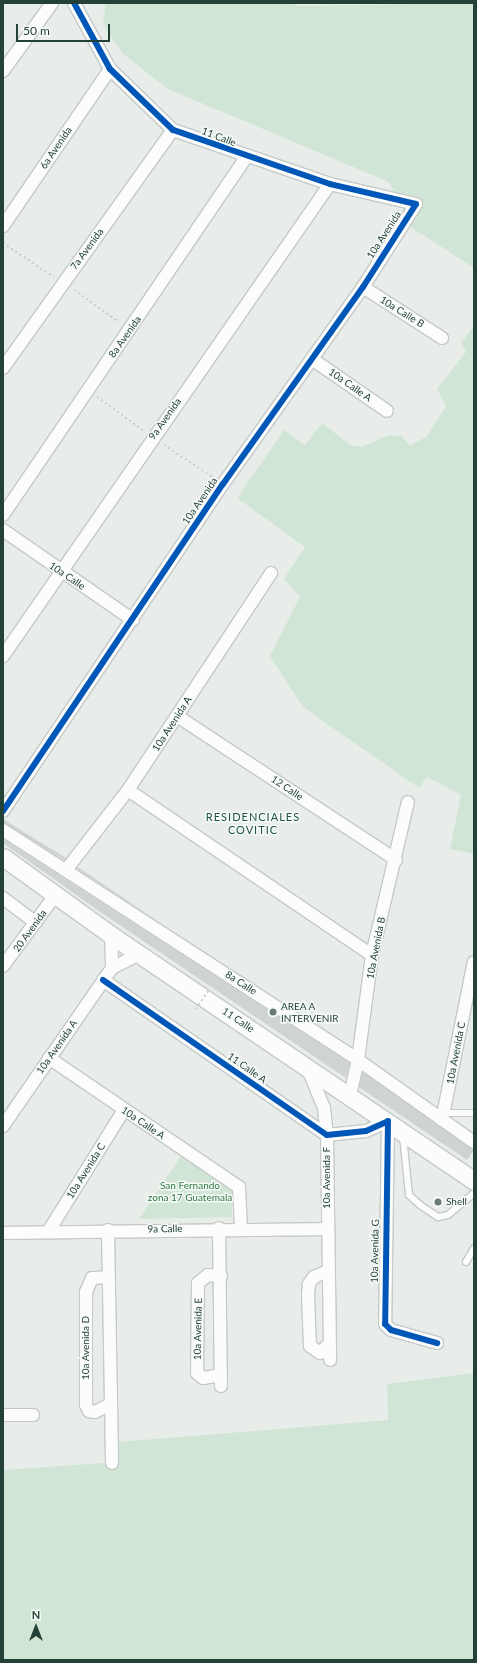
<!DOCTYPE html>
<style>
body{margin:0}
#map{position:relative;width:477px;height:1663px;overflow:hidden;background:#e8edea;font-family:Lato,sans-serif}
div>[style]{position:absolute}
.green>*{inset:0;background:#d1e5d6}
.building>*{inset:0;background:#cfd4d2;transform-origin:0 0}
.path>*{height:2px;margin-top:-1px;transform-origin:0;background:repeating-linear-gradient(90deg,#c7cecb 0 2px,transparent 0 5px)}
.roads{filter:drop-shadow(1px 0 #c5cac7) drop-shadow(-1px 0 #c5cac7) drop-shadow(0 1px #c5cac7) drop-shadow(0 -1px #c5cac7)}
.lane>*{height:6px;margin:-3px;padding:0 3px;transform-origin:3px;border-radius:3px;background:#fcfcfc}
.street>*{height:12px;margin:-6px;padding:0 6px;transform-origin:6px;border-radius:6px;background:#fcfcfc}
.secondary>*{height:17px;margin:-8.5px;padding:0 8.5px;transform-origin:8.5px;border-radius:8.5px;background:#fcfcfc}
.path-bridge>*{height:2px;margin-top:-1px;transform-origin:0;background:repeating-linear-gradient(90deg,#c7cecb 0 2px,transparent 0 5px)}
.cycleway>*{height:6px;margin:-3px;padding:0 3px;transform-origin:3px;border-radius:3px;background:#0057b8}
.dots>*{width:11px;height:11px;translate:-50% -50%;box-sizing:border-box;border:2px solid #f7fbf8;border-radius:50%}
span{translate:-50% -50%;white-space:nowrap;text-align:center;line-height:1.15;-webkit-text-stroke:3px #f7fbf8;paint-order:stroke}
.street-label{font-size:10px;color:#244137}
.poi-label{font-size:10px;color:#244137}
.left{translate:0 -50%;text-align:left}
.park-label{font-size:10px;color:#2e7843}
.neighbourhood-label{font-size:11px;color:#205442;letter-spacing:1px}
.frame{position:absolute;inset:0;border:4px solid #244137;pointer-events:none}
.north{position:absolute;left:16px;top:1607px;width:40px;height:40px;-webkit-text-stroke:3px #f7fbf8;paint-order:stroke;rotate:0deg;font-size:11px;font-weight:700;line-height:16px;text-align:center;color:#244137}
.north::after{content:'';display:block;margin:auto;width:14px;height:18px;background:#244137;clip-path:polygon(50% 0,100% 100%,50% 72%,0 100%)}
.scale{position:absolute;left:16px;top:24px;width:94px;height:18px;box-sizing:border-box;border:2px solid #244137;border-top:0;padding-left:5px;font-size:12px;line-height:14px;white-space:nowrap;color:#244137;-webkit-text-stroke:3px #f7fbf8;paint-order:stroke}
</style>
<div id="map">
<div class="green">
<div style="clip-path:polygon(106px 3px,292px 3px,297px 6px,474px 3px,474px 268px,412px 228px,389px 182px,168px 89px,122px 53px,103px 24px)"></div>
<div style="clip-path:polygon(474px 326px,474px 854px,450px 849px,461px 795px,427px 777px,419px 788px,303px 707px,270px 656px,300px 597px,284px 579px,305px 547px,237px 498px,284px 430px,305px 445px,322px 423px,350px 445px,362px 447px,389px 435px,401px 436px,410px 446px,426px 437px,446px 406px,437px 389px,466px 352px,461px 343px)"></div>
<div style="clip-path:polygon(182px 1154px,232px 1189px,232px 1217px,139px 1219px)"></div>
<div style="clip-path:polygon(474px 1373px,474px 1660px,3px 1660px,3px 1470px,118px 1462px,118px 1442px,388px 1420px,387px 1384px)"></div>
</div>
<div class="building">
<div style="clip-path:polygon(3px 819px,66px 858px,64px 860px,3px 823px)"></div>
<div style="clip-path:polygon(3px 839px,350px 1063px,346px 1078px,96px 909px,3px 843px)"></div>
<div style="clip-path:polygon(78px 867px,158px 921px,77px 869px)"></div>
<div style="left:363px;top:1073px;width:135px;height:14px;rotate:34deg"></div>
</div>
<div class="path">
<div style="left:3px;top:243px;width:61px;rotate:33.7deg"></div>
<div style="left:74px;top:290px;width:55px;rotate:35.4deg"></div>
<div style="left:97px;top:397px;width:58px;rotate:35.9deg"></div>
<div style="left:164px;top:445px;width:60px;rotate:33.4deg"></div>
</div>
<div class="roads">
<div class="lane">
<div style="left:444px;top:1113px;width:30px"></div>
<div style="left:403px;top:1136px;width:59px;rotate:84.2deg"></div>
<div style="left:409px;top:1195px;width:15px;rotate:42deg"></div>
<div style="left:420px;top:1205px;width:22px;rotate:34deg"></div>
<div style="left:438px;top:1217px;width:10px;rotate:-11deg"></div>
<div style="left:448px;top:1215px;width:34px;rotate:-40deg"></div>
<div style="left:466px;top:1262px;width:16px;rotate:-60deg"></div>
</div>
<div class="street">
<div style="left:3px;top:71px;width:84px;rotate:-54.2deg"></div>
<div style="left:3px;top:226px;width:190px;rotate:-55.7deg"></div>
<div style="left:363px;top:287px;width:94px;rotate:32.8deg"></div>
<div style="left:312px;top:359px;width:91px;rotate:34.7deg"></div>
<div style="left:3px;top:368px;width:292px;rotate:-54.5deg"></div>
<div style="left:3px;top:515px;width:432px;rotate:-55.8deg"></div>
<div style="left:3px;top:530px;width:158px;rotate:34.7deg"></div>
<div style="left:3px;top:656px;width:574px;rotate:-55.29deg"></div>
<div style="left:177px;top:716px;width:262px;rotate:33.3deg"></div>
<div style="left:128px;top:790px;width:295px;rotate:34.1deg"></div>
<div style="left:3px;top:811px;width:394px;rotate:-56.1deg"></div>
<div style="left:223px;top:484px;width:242px;rotate:-54.6deg"></div>
<div style="left:363px;top:287px;width:98px;rotate:-57.4deg"></div>
<div style="left:416px;top:204px;width:88px;rotate:-166.9deg"></div>
<div style="left:330px;top:184px;width:166px;rotate:-161deg"></div>
<div style="left:173px;top:130px;width:88px;rotate:-135.9deg"></div>
<div style="left:110px;top:69px;width:75px;rotate:-118.6deg"></div>
<div style="left:3px;top:830px;width:423px;rotate:32.9deg"></div>
<div style="left:358px;top:1060px;width:142px;rotate:35.3deg"></div>
<div style="left:66px;top:870px;width:101px;rotate:-52.2deg"></div>
<div style="left:128px;top:790px;width:260px;rotate:-56.6deg"></div>
<div style="left:3px;top:898px;width:41px;rotate:37.1deg"></div>
<div style="left:111px;top:935px;width:33px;rotate:88deg"></div>
<div style="left:3px;top:966px;width:89px;rotate:-53.6deg"></div>
<div style="left:103px;top:980px;width:272px;rotate:34.7deg"></div>
<div style="left:327px;top:1135px;width:39px;rotate:-6deg"></div>
<div style="left:366px;top:1131px;width:24px;rotate:-24deg"></div>
<div style="left:388px;top:1121px;width:203px;rotate:90.8deg"></div>
<div style="left:385px;top:1324px;width:8px;rotate:45deg"></div>
<div style="left:391px;top:1330px;width:48px;rotate:15.8deg"></div>
<div style="left:49px;top:1058px;width:230px;rotate:34.2deg"></div>
<div style="left:239px;top:1187px;width:41px;rotate:87.2deg"></div>
<div style="left:308px;top:1069px;width:42px;rotate:67.7deg"></div>
<div style="left:324px;top:1108px;width:27px;rotate:84deg"></div>
<div style="left:327px;top:1135px;width:225px;rotate:89.2deg"></div>
<div style="left:350px;top:1095px;width:36px;rotate:-77deg"></div>
<div style="left:358px;top:1060px;width:106px;rotate:-82.4deg"></div>
<div style="left:372px;top:955px;width:157px;rotate:-76.8deg"></div>
<div style="left:442px;top:1120px;width:161px;rotate:-78.6deg"></div>
<div style="left:3px;top:1126px;width:192px;rotate:-55.4deg"></div>
<div style="left:112px;top:968px;width:30px;rotate:-27deg"></div>
<div style="left:219px;top:1228px;width:158px;rotate:89.3deg"></div>
<div style="left:108px;top:1230px;width:233px;rotate:89deg"></div>
<div style="left:48px;top:1232px;width:144px;rotate:-58.1deg"></div>
<div style="left:3px;top:1233px;width:324px;rotate:-0.7deg"></div>
<div style="left:328px;top:1271px;width:15px;rotate:157deg"></div>
<div style="left:314px;top:1277px;width:9px;rotate:126deg"></div>
<div style="left:309px;top:1284px;width:11px;rotate:95deg"></div>
<div style="left:308px;top:1295px;width:51px;rotate:87.8deg"></div>
<div style="left:310px;top:1346px;width:12px;rotate:35deg"></div>
<div style="left:320px;top:1353px;width:13px;rotate:-45deg"></div>
<div style="left:221px;top:1276px;width:13px;rotate:-176deg"></div>
<div style="left:208px;top:1275px;width:13px;rotate:141deg"></div>
<div style="left:198px;top:1283px;width:90px;rotate:90.6deg"></div>
<div style="left:197px;top:1373px;width:8px;rotate:40deg"></div>
<div style="left:203px;top:1378px;width:18px;rotate:-9deg"></div>
<div style="left:108px;top:1277px;width:16px;rotate:176deg"></div>
<div style="left:92px;top:1278px;width:15px;rotate:113deg"></div>
<div style="left:86px;top:1292px;width:113px;rotate:90deg"></div>
<div style="left:86px;top:1405px;width:7px;rotate:63deg"></div>
<div style="left:89px;top:1411px;width:6px;rotate:9deg"></div>
<div style="left:95px;top:1412px;width:18px;rotate:-27deg"></div>
<div style="left:3px;top:1415px;width:30px"></div>
</div>
<div class="secondary">
<div style="left:3px;top:857px;width:133px;rotate:35.8deg"></div>
<div style="left:111px;top:935px;width:439px;rotate:34.1deg"></div>
</div>
</div>
<div class="path-bridge">
<div style="left:196px;top:1009px;width:25px;rotate:-56deg"></div>
</div>
<div class="cycleway">
<div style="left:3px;top:811px;width:394px;rotate:-56.1deg"></div>
<div style="left:223px;top:484px;width:242px;rotate:-54.6deg"></div>
<div style="left:363px;top:287px;width:98px;rotate:-57.4deg"></div>
<div style="left:416px;top:204px;width:88px;rotate:-166.9deg"></div>
<div style="left:330px;top:184px;width:166px;rotate:-161deg"></div>
<div style="left:173px;top:130px;width:88px;rotate:-135.9deg"></div>
<div style="left:110px;top:69px;width:75px;rotate:-118.6deg"></div>
<div style="left:103px;top:980px;width:272px;rotate:34.7deg"></div>
<div style="left:327px;top:1135px;width:39px;rotate:-6deg"></div>
<div style="left:366px;top:1131px;width:24px;rotate:-24deg"></div>
<div style="left:388px;top:1121px;width:203px;rotate:90.8deg"></div>
<div style="left:385px;top:1324px;width:8px;rotate:45deg"></div>
<div style="left:391px;top:1330px;width:48px;rotate:15.8deg"></div>
</div>
<div class="dots">
<div style="left:273px;top:1012px;background:#697d76"></div>
<div style="left:438px;top:1202px;background:#697d76"></div>
</div>
<div class="street-label">
<span style="left:219px;top:137px;rotate:21deg">11 Calle</span>
<span style="left:56px;top:148px;rotate:-56deg">6a Avenida</span>
<span style="left:384px;top:235px;rotate:-57deg">10a Avenida</span>
<span style="left:87px;top:249px;rotate:-54deg">7a Avenida</span>
<span style="left:402px;top:312px;rotate:32deg">10a Calle B</span>
<span style="left:125px;top:337px;rotate:-55deg">8a Avenida</span>
<span style="left:350px;top:385px;rotate:35deg">10a Calle A</span>
<span style="left:165px;top:419px;rotate:-55deg">9a Avenida</span>
<span style="left:200px;top:501px;rotate:-56deg">10a Avenida</span>
<span style="left:67px;top:576px;rotate:34deg">10a Calle</span>
<span style="left:172px;top:724px;rotate:-57deg">10a Avenida A</span>
<span style="left:287px;top:788px;rotate:34deg">12 Calle</span>
<span style="left:30px;top:931px;rotate:-54deg">20 Avenida</span>
<span style="left:376px;top:948px;rotate:-79deg">10a Avenida B</span>
<span style="left:241px;top:983px;rotate:33deg">8a Calle</span>
<span style="left:238px;top:1020px;rotate:34deg">11 Calle</span>
<span style="left:57px;top:1047px;rotate:-55deg">10a Avenida A</span>
<span style="left:456px;top:1053px;rotate:-79deg">10a Avenida C</span>
<span style="left:247px;top:1068px;rotate:35deg">11 Calle A</span>
<span style="left:143px;top:1123px;rotate:34deg">10a Calle A</span>
<span style="left:86px;top:1171px;rotate:-58deg">10a Avenida C</span>
<span style="left:327px;top:1178px;rotate:-90deg">10a Avenida F</span>
<span style="left:165px;top:1229px;rotate:-1deg">9a Calle</span>
<span style="left:375px;top:1251px;rotate:-89deg">10a Avenida G</span>
<span style="left:198px;top:1329px;rotate:-89deg">10a Avenida E</span>
<span style="left:86px;top:1348px;rotate:-90deg">10a Avenida D</span>
</div>
<div class="poi-label">
<span class="left" style="left:281px;top:1012px">AREA A<br>INTERVENIR</span>
<span class="left" style="left:446px;top:1202px">Shell</span>
</div>
<div class="park-label">
<span style="left:190px;top:1191px">San Fernando<br>zona 17 Guatemala</span>
</div>
<div class="neighbourhood-label">
<span style="left:253px;top:824px">RESIDENCIALES<br>COVITIC</span>
</div>
<div class="frame"></div>
<div class="north">N</div>
<div class="scale">50 m</div>
</div>
